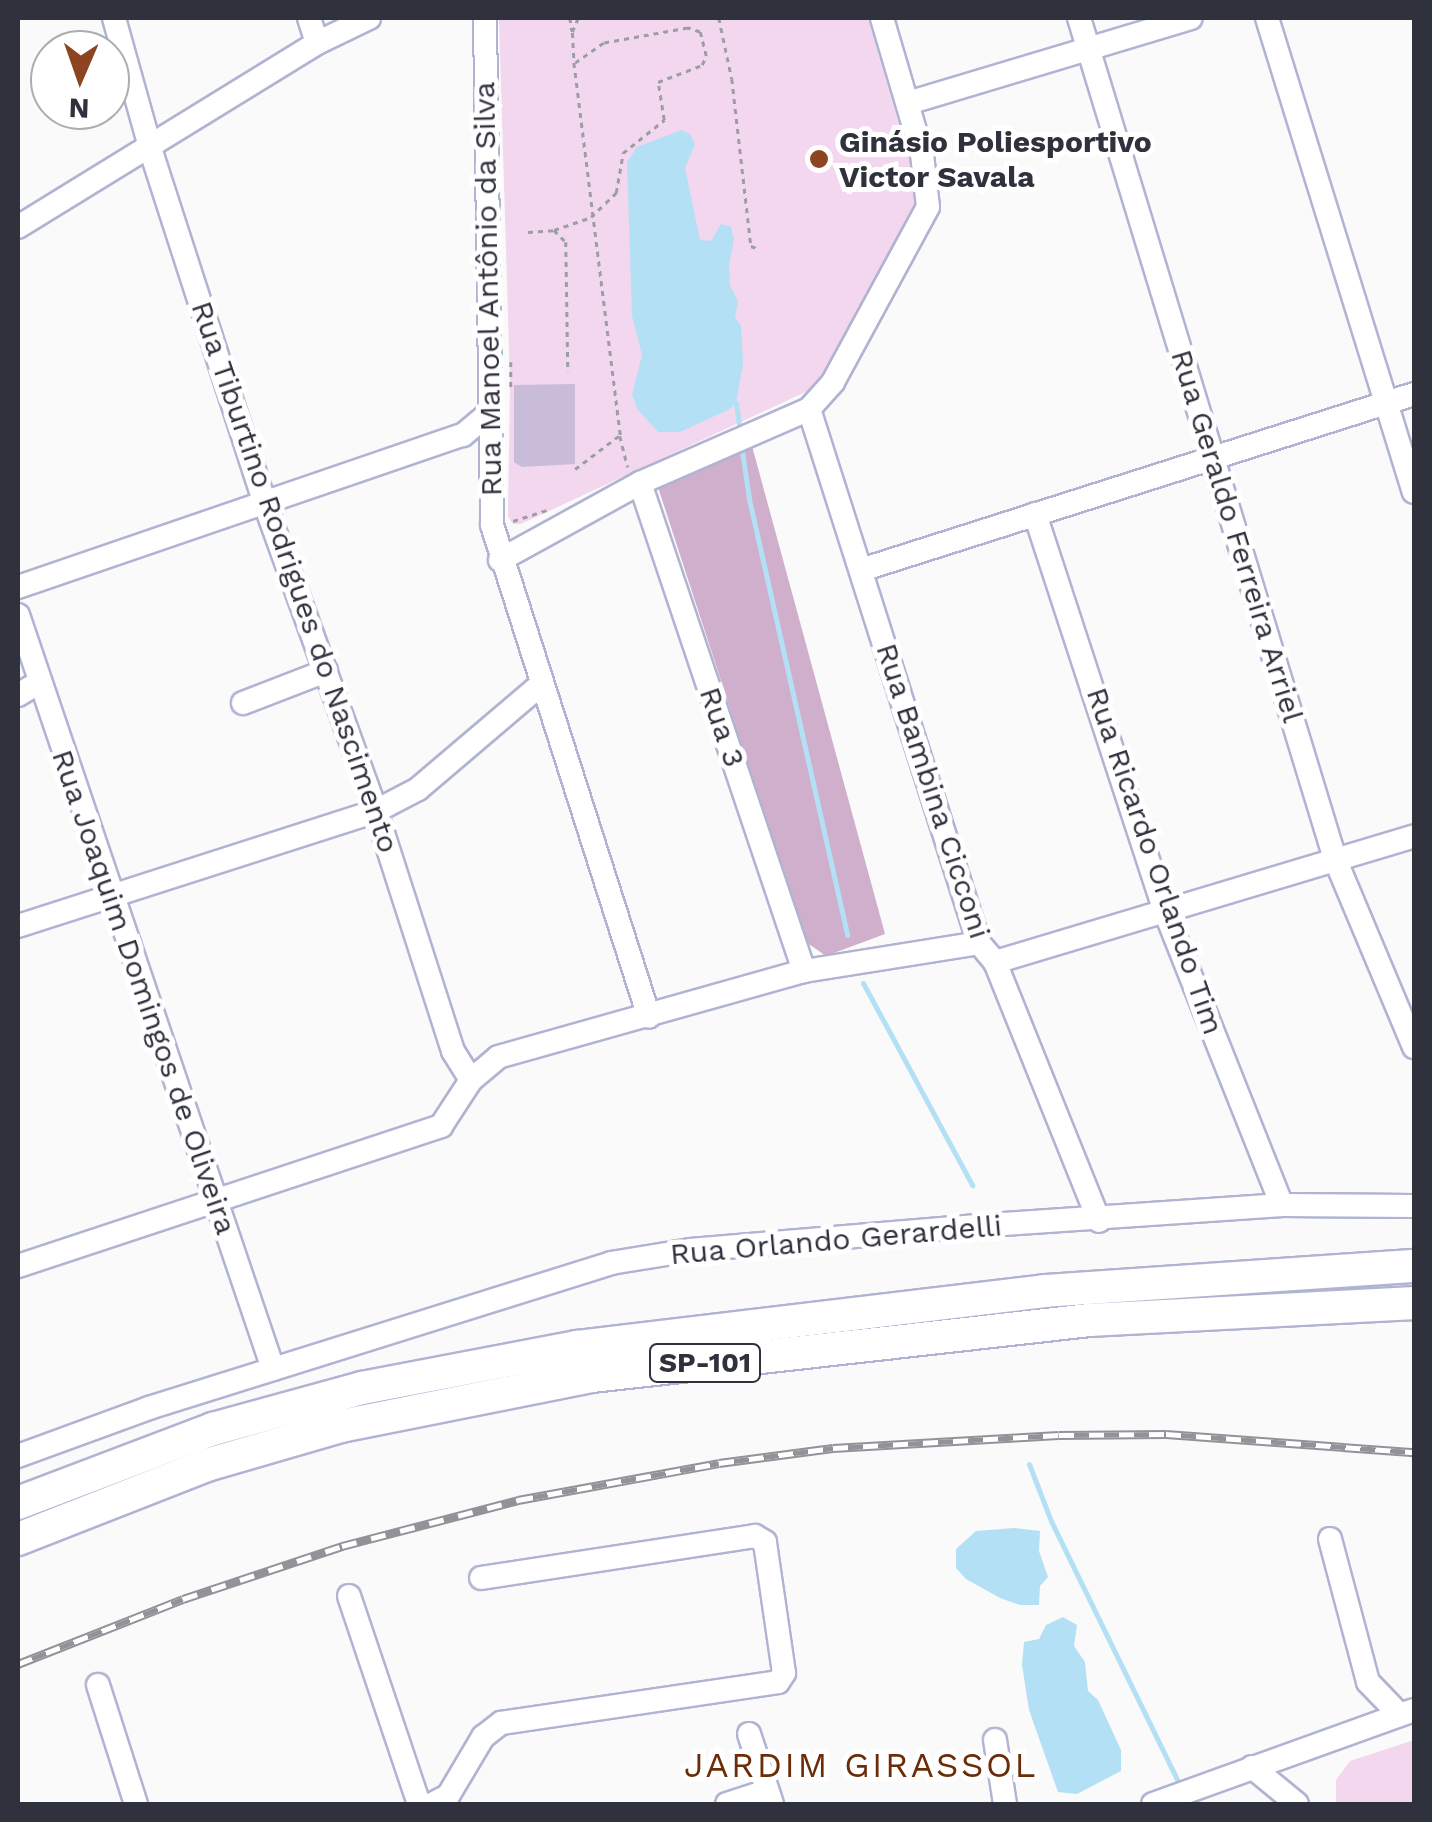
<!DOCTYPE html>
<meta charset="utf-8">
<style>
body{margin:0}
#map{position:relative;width:1432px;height:1822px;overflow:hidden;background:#fafafa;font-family:"Work Sans",sans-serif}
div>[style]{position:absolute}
.green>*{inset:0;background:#f2d7ee}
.forest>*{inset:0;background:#d0afcc}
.water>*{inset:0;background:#b3e0f5}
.stream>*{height:5px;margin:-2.5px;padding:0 2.5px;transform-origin:2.5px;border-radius:2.5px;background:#b3e0f5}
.building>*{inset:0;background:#c8bcd9}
.path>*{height:2.5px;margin-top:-1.25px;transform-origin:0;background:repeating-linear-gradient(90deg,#9d9ea4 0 5px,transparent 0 10px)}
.roads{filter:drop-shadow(2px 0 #b0b4d2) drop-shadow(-2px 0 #b0b4d2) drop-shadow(0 2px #b0b4d2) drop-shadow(0 -2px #b0b4d2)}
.minor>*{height:22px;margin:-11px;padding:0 11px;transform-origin:11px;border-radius:11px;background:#fff}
.highway>*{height:32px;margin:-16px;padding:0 16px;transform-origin:16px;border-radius:16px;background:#fff}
.rail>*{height:9px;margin-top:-4.5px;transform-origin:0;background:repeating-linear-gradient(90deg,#fff 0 15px,#929399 0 30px);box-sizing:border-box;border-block:2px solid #929399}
.dots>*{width:28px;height:28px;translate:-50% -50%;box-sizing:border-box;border:5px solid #fff;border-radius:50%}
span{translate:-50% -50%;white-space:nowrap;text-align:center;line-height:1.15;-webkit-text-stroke:10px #fff;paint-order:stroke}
.shield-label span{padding:2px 8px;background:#fff;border:2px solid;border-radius:8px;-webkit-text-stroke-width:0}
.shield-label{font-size:28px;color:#2f313d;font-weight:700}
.poi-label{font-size:30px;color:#2f313d;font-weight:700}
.left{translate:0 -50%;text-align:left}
.street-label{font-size:30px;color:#2f313d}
.quarter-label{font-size:35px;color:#6b2c07;letter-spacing:2.5px}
.frame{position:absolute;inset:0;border:20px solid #2f313d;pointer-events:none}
.north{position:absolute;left:30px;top:30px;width:100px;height:100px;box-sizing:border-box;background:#fff;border:2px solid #acadb1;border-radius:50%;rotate:182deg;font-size:28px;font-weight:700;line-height:40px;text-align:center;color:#2f313d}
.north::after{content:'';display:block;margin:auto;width:35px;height:45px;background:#8c4520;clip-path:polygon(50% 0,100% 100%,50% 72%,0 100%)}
</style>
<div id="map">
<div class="green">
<div style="clip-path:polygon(499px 18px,868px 18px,924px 211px,829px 371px,812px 389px,521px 524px,513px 524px,508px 517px,510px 384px)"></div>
<div style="clip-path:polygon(1414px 1740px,1414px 1804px,1336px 1804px,1336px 1780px,1350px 1761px)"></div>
</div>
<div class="forest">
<div style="clip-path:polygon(749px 435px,885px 934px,826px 956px,806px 942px,655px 478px)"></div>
</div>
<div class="water">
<div style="clip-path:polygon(682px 130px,690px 134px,695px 144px,685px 168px,700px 240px,711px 241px,721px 224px,731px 227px,734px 239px,729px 266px,730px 285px,738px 301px,735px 317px,741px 326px,743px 364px,736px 403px,730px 409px,680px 432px,658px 432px,638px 410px,632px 395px,642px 355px,632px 316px,627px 162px,637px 147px)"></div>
<div style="clip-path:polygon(1014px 1528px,1040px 1531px,1039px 1551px,1048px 1577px,1040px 1586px,1039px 1605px,1020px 1605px,1000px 1598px,966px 1579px,956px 1568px,956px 1549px,976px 1531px)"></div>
<div style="clip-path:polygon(1063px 1617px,1077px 1625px,1074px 1646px,1085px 1662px,1088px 1691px,1098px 1700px,1121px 1750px,1121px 1771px,1077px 1794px,1058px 1792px,1029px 1710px,1022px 1665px,1024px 1642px,1039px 1639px,1046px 1625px)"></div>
</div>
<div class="stream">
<div style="left:736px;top:403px;width:30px;rotate:82deg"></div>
<div style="left:741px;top:444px;width:56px;rotate:81.7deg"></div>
<div style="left:749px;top:499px;width:447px;rotate:77.3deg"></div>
<div style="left:863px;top:983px;width:230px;rotate:61.6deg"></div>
<div style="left:1029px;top:1464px;width:61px;rotate:68.9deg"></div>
<div style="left:1051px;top:1521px;width:296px;rotate:64deg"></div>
</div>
<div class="building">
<div style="clip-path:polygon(575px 384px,575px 464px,522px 467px,514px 462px,514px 385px)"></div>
</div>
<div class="path">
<div style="left:570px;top:18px;width:13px;rotate:81deg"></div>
<div style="left:719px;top:18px;width:62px;rotate:78deg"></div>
<div style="left:732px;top:79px;width:168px;rotate:83.5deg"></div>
<div style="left:751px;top:246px;width:9px;rotate:21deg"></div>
<div style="left:554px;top:230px;width:39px;rotate:-19deg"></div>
<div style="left:591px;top:217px;width:35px;rotate:-44deg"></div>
<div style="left:616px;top:193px;width:41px;rotate:-80.1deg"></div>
<div style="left:623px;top:153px;width:53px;rotate:-38.8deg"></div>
<div style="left:664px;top:120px;width:38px;rotate:-99deg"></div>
<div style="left:658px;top:82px;width:47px;rotate:-21.1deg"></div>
<div style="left:702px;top:65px;width:10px;rotate:-66deg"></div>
<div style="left:706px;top:56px;width:25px;rotate:-104deg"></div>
<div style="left:700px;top:32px;width:13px;rotate:-162deg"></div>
<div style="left:688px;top:28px;width:85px;rotate:169.9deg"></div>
<div style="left:604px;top:43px;width:35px;rotate:145deg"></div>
<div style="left:528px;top:232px;width:26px;rotate:-4deg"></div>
<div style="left:554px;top:230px;width:17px;rotate:45deg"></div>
<div style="left:566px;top:242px;width:130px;rotate:89.1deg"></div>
<div style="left:511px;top:362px;width:27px;rotate:90deg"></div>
<div style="left:620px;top:436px;width:32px;rotate:76deg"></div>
<div style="left:575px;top:469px;width:56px;rotate:-37.1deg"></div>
<div style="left:620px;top:435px;width:370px;rotate:-97.1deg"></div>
<div style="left:574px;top:68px;width:36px;rotate:-93deg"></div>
<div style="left:572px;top:32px;width:15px;rotate:-67deg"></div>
<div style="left:513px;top:521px;width:36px;rotate:-18deg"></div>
</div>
<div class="roads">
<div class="minor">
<div style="left:309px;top:18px;width:26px;rotate:72deg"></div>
<div style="left:485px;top:18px;width:507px;rotate:89.21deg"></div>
<div style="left:492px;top:525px;width:516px;rotate:72.3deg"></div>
<div style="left:1079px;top:18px;width:879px;rotate:73.07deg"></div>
<div style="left:1335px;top:859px;width:204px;rotate:67.2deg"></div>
<div style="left:1267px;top:18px;width:496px;rotate:72.8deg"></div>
<div style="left:908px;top:103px;width:295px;rotate:-16.7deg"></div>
<div style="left:18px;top:227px;width:351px;rotate:-31.6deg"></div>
<div style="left:317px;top:43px;width:58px;rotate:-25.7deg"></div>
<div style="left:809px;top:409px;width:560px;rotate:72.34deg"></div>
<div style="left:979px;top:943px;width:25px;rotate:50deg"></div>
<div style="left:995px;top:962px;width:279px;rotate:68.1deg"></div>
<div style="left:640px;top:483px;width:515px;rotate:71.42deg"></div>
<div style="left:1035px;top:514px;width:421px;rotate:71.9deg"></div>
<div style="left:1166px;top:914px;width:313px;rotate:68.3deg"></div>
<div style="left:500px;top:560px;width:160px;rotate:-28.8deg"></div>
<div style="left:640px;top:483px;width:184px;rotate:-23.6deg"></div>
<div style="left:809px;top:409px;width:36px;rotate:-48deg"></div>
<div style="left:833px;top:382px;width:199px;rotate:-61.5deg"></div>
<div style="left:928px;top:207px;width:53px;rotate:-96.5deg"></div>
<div style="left:922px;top:154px;width:142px;rotate:-106.4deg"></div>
<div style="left:861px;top:570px;width:580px;rotate:-17.65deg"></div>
<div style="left:18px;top:587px;width:470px;rotate:-18.9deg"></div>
<div style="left:463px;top:435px;width:34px;rotate:-40deg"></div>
<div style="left:18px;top:615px;width:796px;rotate:71.31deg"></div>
<div style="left:18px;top:695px;width:26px;rotate:-31deg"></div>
<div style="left:243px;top:703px;width:89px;rotate:-21.1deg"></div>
<div style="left:18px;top:926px;width:376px;rotate:-17.8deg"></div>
<div style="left:376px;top:811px;width:47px;rotate:-27.6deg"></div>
<div style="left:418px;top:789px;width:160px;rotate:-40.4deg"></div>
<div style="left:995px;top:962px;width:438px;rotate:-16.7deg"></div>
<div style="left:471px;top:1080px;width:35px;rotate:-40deg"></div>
<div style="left:498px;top:1057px;width:318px;rotate:-15.7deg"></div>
<div style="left:804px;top:971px;width:177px;rotate:-9.1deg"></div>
<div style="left:18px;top:1266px;width:446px;rotate:-18.3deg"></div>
<div style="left:441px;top:1126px;width:55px;rotate:-56.9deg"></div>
<div style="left:471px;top:1080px;width:34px;rotate:-122deg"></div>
<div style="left:453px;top:1051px;width:252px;rotate:-107.8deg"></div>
<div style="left:376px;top:811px;width:330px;rotate:-109.9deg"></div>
<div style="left:264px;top:501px;width:372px;rotate:-107.9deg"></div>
<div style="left:150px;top:147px;width:134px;rotate:-105.6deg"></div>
<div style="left:18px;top:1456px;width:140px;rotate:-20.1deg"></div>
<div style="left:149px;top:1408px;width:484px;rotate:-17.4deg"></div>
<div style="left:611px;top:1263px;width:80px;rotate:-9.3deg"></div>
<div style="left:690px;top:1250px;width:300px;rotate:-4.8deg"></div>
<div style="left:989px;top:1225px;width:294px;rotate:-3.9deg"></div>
<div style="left:1282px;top:1205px;width:132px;rotate:0.4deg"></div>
<div style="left:1330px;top:1539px;width:148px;rotate:75.1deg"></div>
<div style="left:1368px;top:1682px;width:46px;rotate:45.9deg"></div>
<div style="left:349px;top:1596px;width:219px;rotate:71.4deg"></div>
<div style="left:98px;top:1685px;width:125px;rotate:72.3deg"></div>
<div style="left:749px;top:1734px;width:74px;rotate:71.8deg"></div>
<div style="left:995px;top:1740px;width:65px;rotate:81.1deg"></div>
<div style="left:1252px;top:1767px;width:58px;rotate:39.4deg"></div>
<div style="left:432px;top:1804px;width:18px;rotate:-27deg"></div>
<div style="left:448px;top:1796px;width:69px;rotate:-59.3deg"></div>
<div style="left:483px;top:1737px;width:23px;rotate:-38deg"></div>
<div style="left:501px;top:1723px;width:280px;rotate:-8.4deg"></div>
<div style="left:778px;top:1682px;width:11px;rotate:-56deg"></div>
<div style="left:784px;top:1673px;width:132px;rotate:-98.3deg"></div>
<div style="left:765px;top:1542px;width:12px;rotate:-149deg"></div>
<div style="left:755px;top:1536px;width:277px;rotate:171.3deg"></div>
<div style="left:727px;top:1804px;width:42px;rotate:-18deg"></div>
<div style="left:1153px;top:1804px;width:277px;rotate:-19.8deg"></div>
</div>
<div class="highway">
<div style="left:18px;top:1503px;width:209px;rotate:-20.8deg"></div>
<div style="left:213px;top:1429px;width:155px;rotate:-15.4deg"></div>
<div style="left:362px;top:1388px;width:219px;rotate:-10.8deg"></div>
<div style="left:577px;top:1347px;width:470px;rotate:-6.8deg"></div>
<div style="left:1044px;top:1291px;width:371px;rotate:-3.9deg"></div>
<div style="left:18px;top:1539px;width:203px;rotate:-21.4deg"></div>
<div style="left:207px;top:1465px;width:140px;rotate:-16.2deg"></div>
<div style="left:341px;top:1426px;width:256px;rotate:-11.3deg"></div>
<div style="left:592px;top:1376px;width:501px;rotate:-6.42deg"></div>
<div style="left:1090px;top:1320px;width:324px;rotate:-3deg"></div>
</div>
</div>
<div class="rail">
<div style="left:18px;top:1664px;width:177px;rotate:-21.5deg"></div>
<div style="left:183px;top:1599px;width:168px;rotate:-18.4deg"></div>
<div style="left:342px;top:1546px;width:182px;rotate:-14.6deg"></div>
<div style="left:518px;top:1500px;width:204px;rotate:-10.4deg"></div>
<div style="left:719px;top:1463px;width:115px;rotate:-7.5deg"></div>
<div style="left:833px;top:1448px;width:226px;rotate:-3.3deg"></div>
<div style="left:1059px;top:1435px;width:107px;rotate:-0.5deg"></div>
<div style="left:1166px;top:1434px;width:249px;rotate:4.2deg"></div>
</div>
<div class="dots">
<div style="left:819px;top:159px;background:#8c4520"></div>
</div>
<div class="shield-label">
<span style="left:705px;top:1363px">SP-101</span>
</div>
<div class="poi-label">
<span class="left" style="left:839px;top:159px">Ginásio Poliesportivo<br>Victor Savala</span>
</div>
<div class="street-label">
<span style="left:488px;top:289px;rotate:-91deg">Rua Manoel Antônio da Silva</span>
<span style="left:1237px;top:536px;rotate:73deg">Rua Geraldo Ferreira Arriel</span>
<span style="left:295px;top:577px;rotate:71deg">Rua Tiburtino Rodrigues do Nascimento</span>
<span style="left:722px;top:727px;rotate:71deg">Rua 3</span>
<span style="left:933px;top:791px;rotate:72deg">Rua Bambina Cicconi</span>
<span style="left:1155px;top:861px;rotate:71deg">Rua Ricardo Orlando Tim</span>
<span style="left:144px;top:992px;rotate:71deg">Rua Joaquim Domingos de Oliveira</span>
<span style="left:836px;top:1240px;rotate:-5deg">Rua Orlando Gerardelli</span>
</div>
<div class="quarter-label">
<span style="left:861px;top:1765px">JARDIM GIRASSOL</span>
</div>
<div class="frame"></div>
<div class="north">N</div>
</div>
